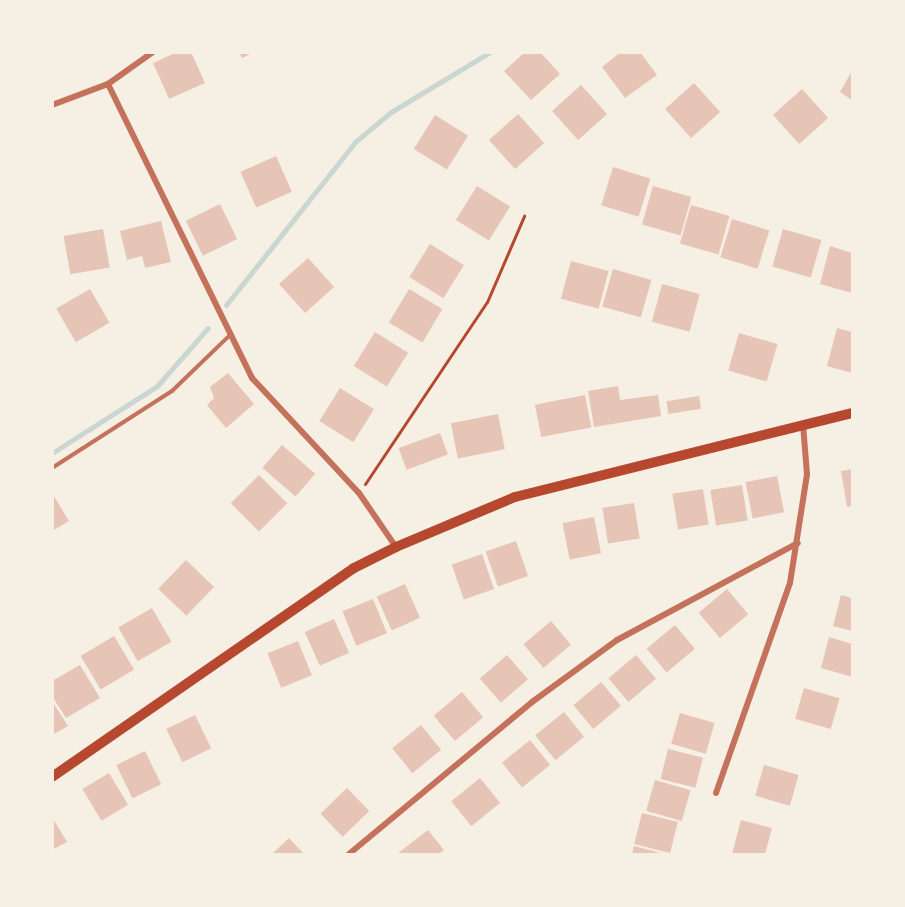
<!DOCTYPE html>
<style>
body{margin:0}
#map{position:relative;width:905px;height:907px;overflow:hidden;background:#f6efe4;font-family:"Fira Sans Condensed",sans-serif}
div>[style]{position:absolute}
.stream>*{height:5px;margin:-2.5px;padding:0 2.5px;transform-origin:2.5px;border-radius:2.5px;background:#c9d6d2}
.building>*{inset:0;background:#e6c5b7;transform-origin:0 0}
.path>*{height:3px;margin:-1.5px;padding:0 1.5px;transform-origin:1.5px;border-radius:1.5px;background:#b5482f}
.service>*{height:4px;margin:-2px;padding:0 2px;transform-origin:2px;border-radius:2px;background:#c5725c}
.minor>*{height:6px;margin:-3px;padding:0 3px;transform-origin:3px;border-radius:3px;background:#c5725c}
.secondary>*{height:10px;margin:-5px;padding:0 5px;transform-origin:5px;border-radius:5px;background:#b5482f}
span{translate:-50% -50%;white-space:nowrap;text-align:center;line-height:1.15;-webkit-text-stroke:5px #f6efe4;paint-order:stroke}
.frame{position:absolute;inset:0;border:54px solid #f6efe4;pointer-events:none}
</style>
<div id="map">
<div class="stream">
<div style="left:226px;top:305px;width:208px;rotate:-51.6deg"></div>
<div style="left:355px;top:142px;width:47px;rotate:-39.8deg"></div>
<div style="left:391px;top:112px;width:116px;rotate:-31.2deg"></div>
<div style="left:52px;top:453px;width:125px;rotate:-32.5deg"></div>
<div style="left:157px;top:386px;width:77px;rotate:-48.7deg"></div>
</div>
<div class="building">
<div style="clip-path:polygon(177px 52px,191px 52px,205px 83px,169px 99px,153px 63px)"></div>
<div style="clip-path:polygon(239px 52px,254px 52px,242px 58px)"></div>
<div style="clip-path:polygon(525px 52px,540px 52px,560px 74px,531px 100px,504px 71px)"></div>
<div style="clip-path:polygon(621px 52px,640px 52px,657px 75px,625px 98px,602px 67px)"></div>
<div style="clip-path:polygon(852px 71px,852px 100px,840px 92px)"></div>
<div style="left:694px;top:83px;width:39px;height:39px;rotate:48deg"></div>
<div style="left:581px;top:85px;width:39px;height:39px;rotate:48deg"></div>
<div style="left:802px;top:89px;width:39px;height:39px;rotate:48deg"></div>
<div style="left:518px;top:114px;width:39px;height:39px;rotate:48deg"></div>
<div style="left:435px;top:115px;width:39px;height:40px;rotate:32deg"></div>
<div style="left:276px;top:156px;width:39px;height:39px;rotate:66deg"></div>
<div style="left:613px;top:167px;width:39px;height:40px;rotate:17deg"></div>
<div style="left:477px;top:186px;width:39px;height:40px;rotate:32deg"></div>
<div style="left:653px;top:186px;width:40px;height:40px;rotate:16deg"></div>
<div style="left:220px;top:204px;width:39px;height:38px;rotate:64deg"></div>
<div style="left:691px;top:205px;width:40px;height:40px;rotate:16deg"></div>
<div style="left:732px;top:219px;width:39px;height:40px;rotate:17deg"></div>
<div style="clip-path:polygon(161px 221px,171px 262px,145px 268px,142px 256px,127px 260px,120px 231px)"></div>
<div style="left:103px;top:229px;width:39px;height:40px;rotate:80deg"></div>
<div style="left:783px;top:229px;width:40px;height:39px;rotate:16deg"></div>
<div style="left:430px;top:244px;width:40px;height:39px;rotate:32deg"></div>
<div style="clip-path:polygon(830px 246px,852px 253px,852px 293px,820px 284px)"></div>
<div style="left:308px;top:258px;width:39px;height:39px;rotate:48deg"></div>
<div style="left:571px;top:261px;width:39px;height:39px;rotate:15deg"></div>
<div style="left:613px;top:269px;width:40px;height:39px;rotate:16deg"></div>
<div style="left:662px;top:284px;width:39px;height:39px;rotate:15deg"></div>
<div style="left:90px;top:289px;width:39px;height:39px;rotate:60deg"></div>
<div style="left:409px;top:289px;width:39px;height:39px;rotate:31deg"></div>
<div style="clip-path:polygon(837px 328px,852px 332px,852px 373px,827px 366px)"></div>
<div style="left:375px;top:332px;width:39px;height:40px;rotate:32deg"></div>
<div style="left:739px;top:333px;width:40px;height:39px;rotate:16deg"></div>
<div style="clip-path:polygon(228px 373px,254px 404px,226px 428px,207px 405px,214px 398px,210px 387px)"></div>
<div style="clip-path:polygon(618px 386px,620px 400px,658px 395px,661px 416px,594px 427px,588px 391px)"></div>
<div style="left:340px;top:388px;width:40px;height:39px;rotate:32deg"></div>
<div style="left:585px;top:395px;width:33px;height:51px;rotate:79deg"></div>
<div style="left:699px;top:396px;width:13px;height:33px;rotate:81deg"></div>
<div style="left:498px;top:414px;width:36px;height:48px;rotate:79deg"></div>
<div style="left:440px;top:433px;width:23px;height:44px;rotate:70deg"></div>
<div style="left:282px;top:445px;width:44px;height:30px;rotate:41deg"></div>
<div style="clip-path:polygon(852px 469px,852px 506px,847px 507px,841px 471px)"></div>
<div style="left:259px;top:475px;width:40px;height:40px;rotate:45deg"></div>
<div style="left:777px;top:476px;width:37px;height:32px;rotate:79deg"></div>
<div style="left:742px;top:485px;width:36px;height:32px;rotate:81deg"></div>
<div style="left:703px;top:489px;width:36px;height:31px;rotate:81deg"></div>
<div style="clip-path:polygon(52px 493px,69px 521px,52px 531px)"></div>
<div style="left:634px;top:503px;width:36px;height:32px;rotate:81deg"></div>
<div style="left:594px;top:517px;width:37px;height:32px;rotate:79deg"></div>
<div style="left:516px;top:541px;width:37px;height:32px;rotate:71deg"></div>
<div style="left:482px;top:554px;width:37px;height:32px;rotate:71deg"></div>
<div style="left:186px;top:560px;width:39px;height:40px;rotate:44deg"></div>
<div style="left:405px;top:584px;width:37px;height:31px;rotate:66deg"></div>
<div style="left:727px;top:589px;width:33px;height:37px;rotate:50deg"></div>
<div style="clip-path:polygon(841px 595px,852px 598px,852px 631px,833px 626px)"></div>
<div style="left:373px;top:599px;width:37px;height:33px;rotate:68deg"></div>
<div style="left:152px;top:608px;width:39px;height:39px;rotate:60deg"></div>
<div style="left:334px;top:619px;width:37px;height:32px;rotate:66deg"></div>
<div style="left:551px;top:621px;width:31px;height:36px;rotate:50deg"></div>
<div style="left:675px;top:625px;width:31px;height:37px;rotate:50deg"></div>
<div style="left:114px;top:636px;width:39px;height:39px;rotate:59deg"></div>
<div style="clip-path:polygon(829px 637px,852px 644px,852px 677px,821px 668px)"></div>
<div style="left:298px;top:641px;width:37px;height:33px;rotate:68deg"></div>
<div style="left:507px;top:655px;width:32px;height:36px;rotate:49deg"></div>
<div style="left:636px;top:655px;width:31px;height:36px;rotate:50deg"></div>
<div style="clip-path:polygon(80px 665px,100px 698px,66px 718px,52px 696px,52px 681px)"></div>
<div style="left:601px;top:682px;width:31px;height:36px;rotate:50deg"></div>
<div style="left:804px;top:688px;width:37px;height:32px;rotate:16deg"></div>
<div style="left:462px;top:692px;width:33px;height:37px;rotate:50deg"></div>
<div style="clip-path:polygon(52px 701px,68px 726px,52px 735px)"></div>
<div style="left:564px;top:712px;width:32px;height:37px;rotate:51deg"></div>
<div style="left:680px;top:713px;width:36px;height:32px;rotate:16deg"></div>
<div style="left:195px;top:715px;width:37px;height:32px;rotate:64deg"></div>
<div style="left:421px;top:725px;width:32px;height:37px;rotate:51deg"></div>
<div style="left:530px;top:740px;width:32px;height:36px;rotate:51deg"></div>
<div style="left:668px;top:749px;width:36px;height:31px;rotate:14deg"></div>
<div style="left:145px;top:751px;width:37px;height:32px;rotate:64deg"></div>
<div style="left:764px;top:765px;width:36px;height:32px;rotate:16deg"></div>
<div style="left:109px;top:773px;width:37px;height:31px;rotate:59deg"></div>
<div style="left:480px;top:778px;width:32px;height:37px;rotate:51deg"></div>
<div style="left:655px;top:780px;width:37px;height:32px;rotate:16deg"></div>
<div style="left:347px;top:788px;width:32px;height:37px;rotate:46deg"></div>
<div style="left:642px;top:813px;width:37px;height:32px;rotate:14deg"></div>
<div style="clip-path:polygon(52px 817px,67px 842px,52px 850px)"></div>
<div style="clip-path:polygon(741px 820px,772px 828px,765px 854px,732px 854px)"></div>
<div style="clip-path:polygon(428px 830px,444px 850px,439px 854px,397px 854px)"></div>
<div style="clip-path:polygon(289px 838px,304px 854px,272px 854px)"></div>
<div style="clip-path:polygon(634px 846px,664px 854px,632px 854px)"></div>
</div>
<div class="path">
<div style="left:365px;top:484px;width:219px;rotate:-56.2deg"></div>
<div style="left:487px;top:302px;width:94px;rotate:-66.7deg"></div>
</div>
<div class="service">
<div style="left:52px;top:468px;width:143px;rotate:-32.7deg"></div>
<div style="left:172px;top:391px;width:79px;rotate:-44deg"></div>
</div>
<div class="minor">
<div style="left:108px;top:84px;width:327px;rotate:63.9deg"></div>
<div style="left:252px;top:378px;width:157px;rotate:47.1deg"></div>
<div style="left:359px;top:493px;width:65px;rotate:55.6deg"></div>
<div style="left:52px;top:105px;width:60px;rotate:-20.6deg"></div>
<div style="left:108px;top:84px;width:55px;rotate:-35.4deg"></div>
<div style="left:716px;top:793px;width:223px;rotate:-70.6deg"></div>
<div style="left:790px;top:583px;width:110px;rotate:-81.1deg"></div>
<div style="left:807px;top:474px;width:50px;rotate:-94.6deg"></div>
<div style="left:349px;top:854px;width:238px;rotate:-39.7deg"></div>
<div style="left:532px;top:702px;width:105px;rotate:-36.1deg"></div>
<div style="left:617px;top:640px;width:205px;rotate:-28.2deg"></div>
</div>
<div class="secondary">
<div style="left:52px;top:777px;width:367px;rotate:-34.7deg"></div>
<div style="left:354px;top:568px;width:47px;rotate:-26.6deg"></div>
<div style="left:396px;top:547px;width:129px;rotate:-22.8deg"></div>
<div style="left:515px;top:497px;width:347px;rotate:-14deg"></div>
</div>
<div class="frame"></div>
</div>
